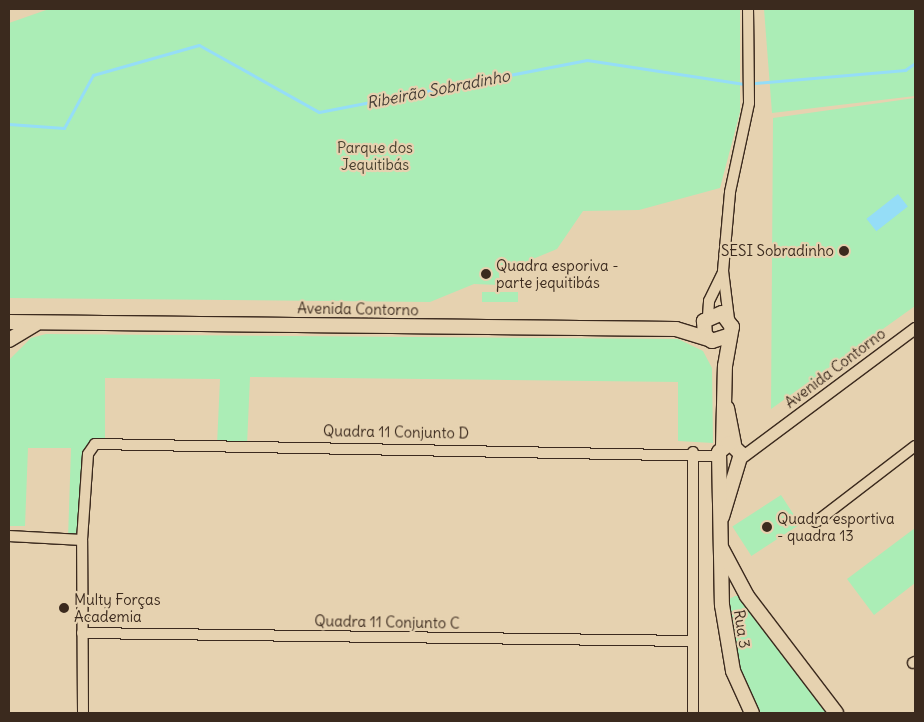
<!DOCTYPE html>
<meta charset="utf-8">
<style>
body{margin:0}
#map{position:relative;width:924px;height:722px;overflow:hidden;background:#e6d2b0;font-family:Delius,sans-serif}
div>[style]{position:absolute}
.green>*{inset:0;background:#abedb6;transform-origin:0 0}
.water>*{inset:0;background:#95ddf7;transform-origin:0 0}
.stream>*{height:3px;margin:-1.5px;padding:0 1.5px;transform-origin:1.5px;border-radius:1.5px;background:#95ddf7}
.roads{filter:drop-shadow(1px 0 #3b2a1e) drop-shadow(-1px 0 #3b2a1e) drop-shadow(0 1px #3b2a1e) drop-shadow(0 -1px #3b2a1e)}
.minor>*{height:10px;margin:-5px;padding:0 5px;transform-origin:5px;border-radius:5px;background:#e6d2b0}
.tertiary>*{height:11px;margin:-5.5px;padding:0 5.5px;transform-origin:5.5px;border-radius:5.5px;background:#e6d2b0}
.secondary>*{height:14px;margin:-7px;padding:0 7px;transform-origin:7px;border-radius:7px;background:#e6d2b0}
.dots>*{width:14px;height:14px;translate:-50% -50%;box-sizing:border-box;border:2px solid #e6d2b0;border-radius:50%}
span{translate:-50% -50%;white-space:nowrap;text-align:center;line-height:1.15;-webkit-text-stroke:4.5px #e6d2b0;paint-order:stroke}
.park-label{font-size:15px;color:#463e2d}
.poi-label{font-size:15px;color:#3b2a1e}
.right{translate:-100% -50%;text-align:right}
.left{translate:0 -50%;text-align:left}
.street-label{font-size:15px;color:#3b2a1e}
.water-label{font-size:16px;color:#443c34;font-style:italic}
.frame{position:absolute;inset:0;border:10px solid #3b2a1e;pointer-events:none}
</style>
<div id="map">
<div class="green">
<div style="clip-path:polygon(49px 9px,740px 9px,740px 112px,720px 188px,639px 210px,583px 211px,557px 249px,499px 273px,500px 285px,474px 284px,430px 302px,9px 298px,9px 23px)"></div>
<div style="clip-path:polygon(764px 9px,915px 9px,915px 96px,772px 113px)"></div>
<div style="clip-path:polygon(915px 98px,915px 306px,771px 409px,773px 118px)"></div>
<div style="left:518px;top:292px;width:10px;height:36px;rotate:90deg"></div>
<div style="clip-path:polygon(46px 334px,678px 339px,703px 351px,712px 368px,713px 443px,678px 441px,678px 382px,250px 377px,247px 445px,217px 445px,220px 379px,105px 378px,105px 439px,92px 446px,82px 540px,68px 539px,71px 448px,28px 448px,25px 526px,9px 526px,9px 360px,31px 338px)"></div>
<div style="left:781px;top:495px;width:35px;height:58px;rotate:57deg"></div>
<div style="clip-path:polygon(915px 528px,915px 583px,874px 615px,847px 579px)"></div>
<div style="clip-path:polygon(735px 596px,747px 596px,836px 713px,752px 713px,733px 671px,727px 600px)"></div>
</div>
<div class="water">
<div style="left:898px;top:194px;width:16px;height:40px;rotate:52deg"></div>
</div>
<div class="stream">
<div style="left:9px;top:124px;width:55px;rotate:4.2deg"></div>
<div style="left:64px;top:128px;width:60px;rotate:-61.3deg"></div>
<div style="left:93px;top:75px;width:110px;rotate:-15.8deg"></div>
<div style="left:199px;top:45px;width:137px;rotate:29.2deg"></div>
<div style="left:319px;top:112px;width:273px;rotate:-11deg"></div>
<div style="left:587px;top:60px;width:159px;rotate:8.7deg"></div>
<div style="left:744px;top:84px;width:162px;rotate:-5deg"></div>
<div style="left:905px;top:70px;width:12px;rotate:-35deg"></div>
</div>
<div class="roads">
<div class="minor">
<div style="left:708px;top:316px;width:15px;rotate:-86deg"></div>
<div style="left:709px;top:301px;width:32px;rotate:-64deg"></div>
<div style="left:729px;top:319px;width:48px;rotate:-97.1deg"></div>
<div style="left:723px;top:271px;width:79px;rotate:-84.9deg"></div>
<div style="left:730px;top:192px;width:91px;rotate:-77.9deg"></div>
<div style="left:749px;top:103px;width:94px;rotate:-90.6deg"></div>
<div style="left:816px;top:522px;width:125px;rotate:-37.5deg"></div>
<div style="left:9px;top:536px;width:73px;rotate:3.1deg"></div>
<div style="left:82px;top:633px;width:610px;rotate:0.75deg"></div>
<div style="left:913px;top:663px;width:2px;rotate:-27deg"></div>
<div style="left:83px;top:713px;width:173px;rotate:-90.3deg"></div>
<div style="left:82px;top:540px;width:86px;rotate:-86deg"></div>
<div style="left:88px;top:454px;width:12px;rotate:-55deg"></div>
<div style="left:95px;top:444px;width:624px;rotate:1.1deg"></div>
<div style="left:693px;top:713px;width:261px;rotate:-90deg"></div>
</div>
<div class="tertiary">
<div style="left:739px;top:459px;width:219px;rotate:-36.7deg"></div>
</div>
<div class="secondary">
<div style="left:9px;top:322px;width:667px;rotate:0.6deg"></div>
<div style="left:676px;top:329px;width:34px;rotate:17deg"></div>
<div style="left:9px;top:340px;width:31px;rotate:-31deg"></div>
<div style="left:727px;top:408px;width:37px;rotate:79deg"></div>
<div style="left:723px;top:446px;width:80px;rotate:-88.6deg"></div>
<div style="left:725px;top:366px;width:40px;rotate:-80deg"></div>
<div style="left:732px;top:327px;width:17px;rotate:-126deg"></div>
<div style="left:722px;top:313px;width:20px;rotate:156deg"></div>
<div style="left:704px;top:321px;width:14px;rotate:86deg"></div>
<div style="left:705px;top:335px;width:9px;rotate:41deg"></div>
<div style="left:712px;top:341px;width:19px;rotate:-18deg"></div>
<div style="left:722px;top:517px;width:66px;rotate:-73.2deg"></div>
<div style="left:741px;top:454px;width:16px;rotate:-135deg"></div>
<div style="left:730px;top:443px;width:14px;rotate:141deg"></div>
<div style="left:719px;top:452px;width:153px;rotate:88.9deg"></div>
<div style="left:722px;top:605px;width:67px;rotate:80.5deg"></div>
<div style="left:733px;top:671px;width:46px;rotate:65.7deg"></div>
<div style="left:722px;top:549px;width:53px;rotate:62deg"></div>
<div style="left:747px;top:596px;width:147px;rotate:52.7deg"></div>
</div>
</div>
<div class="dots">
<div style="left:844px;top:251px;background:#3b2a1e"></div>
<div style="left:486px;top:274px;background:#3b2a1e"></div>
<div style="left:767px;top:527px;background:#3b2a1e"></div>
<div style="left:64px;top:608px;background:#3b2a1e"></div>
</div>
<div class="park-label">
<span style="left:375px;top:156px">Parque dos<br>Jequitibás</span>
</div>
<div class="poi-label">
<span class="right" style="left:834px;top:251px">SESI Sobradinho</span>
<span class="left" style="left:496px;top:274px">Quadra esporiva -<br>parte jequitibás</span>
<span class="left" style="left:777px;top:527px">Quadra esportiva<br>- quadra 13</span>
<span class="left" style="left:74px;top:608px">Multy Forças<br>Academia</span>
</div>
<div class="street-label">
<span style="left:358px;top:309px;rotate:1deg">Avenida Contorno</span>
<span style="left:835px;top:368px;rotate:-37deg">Avenida Contorno</span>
<span style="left:396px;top:432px;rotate:1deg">Quadra 11 Conjunto D</span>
<span style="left:387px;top:622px;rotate:1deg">Quadra 11 Conjunto C</span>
<span style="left:742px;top:629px;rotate:81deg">Rua 3</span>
</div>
<div class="water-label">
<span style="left:438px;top:89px;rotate:-11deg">Ribeirão Sobradinho</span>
</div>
<div class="frame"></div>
</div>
